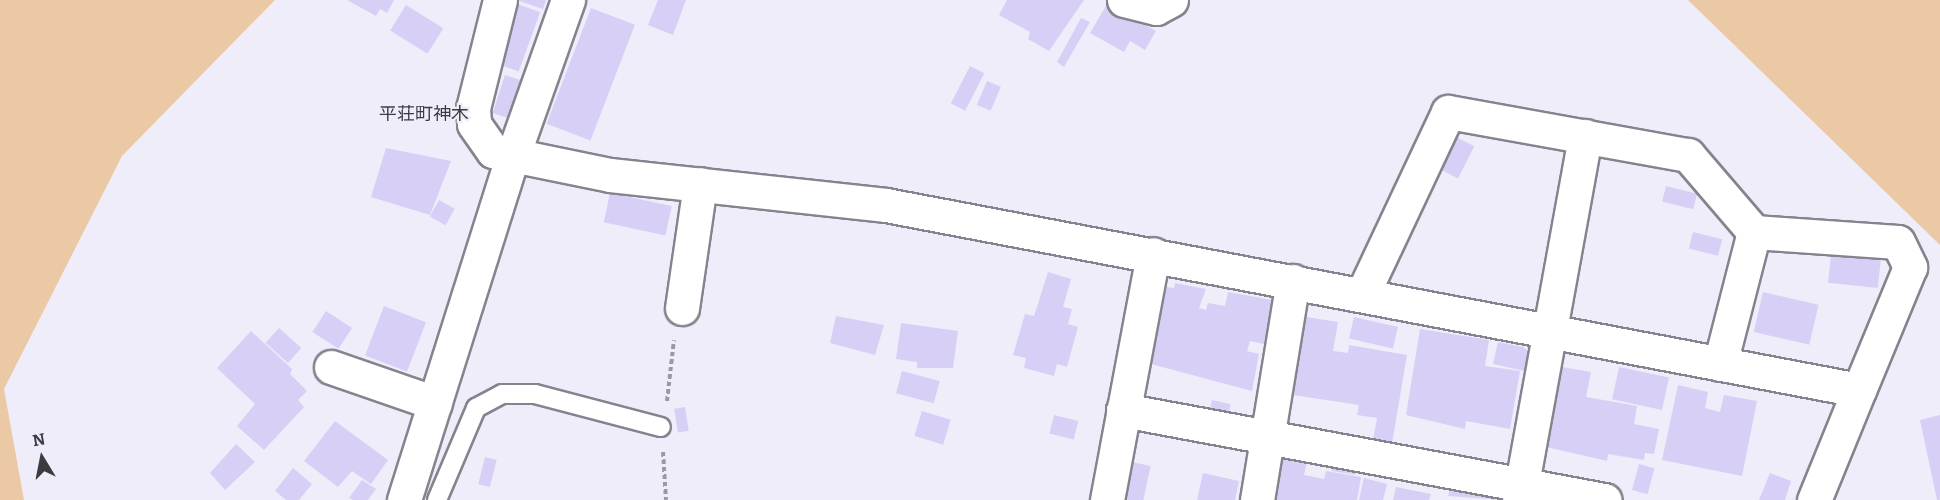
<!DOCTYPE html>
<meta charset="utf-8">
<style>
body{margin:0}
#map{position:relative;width:1940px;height:500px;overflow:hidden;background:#efedf9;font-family:Bitter,"Noto Sans JP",serif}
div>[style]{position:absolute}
.green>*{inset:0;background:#ebc9a4}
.building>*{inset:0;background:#d7cff6;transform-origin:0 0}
.path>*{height:4px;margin-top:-2px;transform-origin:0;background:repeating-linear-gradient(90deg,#9a99a1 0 4.5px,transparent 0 7.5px)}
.roads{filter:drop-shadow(2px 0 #85838d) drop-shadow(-2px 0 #85838d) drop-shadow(0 2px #85838d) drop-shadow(0 -2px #85838d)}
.service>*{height:18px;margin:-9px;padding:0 9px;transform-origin:9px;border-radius:9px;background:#fff}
.minor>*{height:33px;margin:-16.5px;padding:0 16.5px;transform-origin:16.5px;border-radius:16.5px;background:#fff}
span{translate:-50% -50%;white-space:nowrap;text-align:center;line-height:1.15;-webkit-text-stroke:4.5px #efedf9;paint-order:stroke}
.quarter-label{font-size:18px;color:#3c3c40}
.north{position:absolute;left:12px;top:428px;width:60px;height:60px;-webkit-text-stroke:4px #efedf9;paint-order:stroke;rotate:350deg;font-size:16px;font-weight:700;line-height:24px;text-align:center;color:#3c3c40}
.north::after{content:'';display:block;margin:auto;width:21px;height:27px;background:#3c3c40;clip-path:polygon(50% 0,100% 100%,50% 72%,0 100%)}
</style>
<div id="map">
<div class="green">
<div style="clip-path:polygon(0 0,275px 0,122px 156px,4px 389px,24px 500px,0 500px)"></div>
<div style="clip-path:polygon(1688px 0,1940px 0,1940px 245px)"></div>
</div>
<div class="building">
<div style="clip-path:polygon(347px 0,394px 0,387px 13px,380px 9px,376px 16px)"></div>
<div style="clip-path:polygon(516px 0,546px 0,543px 9px)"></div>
<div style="clip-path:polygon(658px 0,686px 0,673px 35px,648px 25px)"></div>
<div style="clip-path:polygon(1007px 0,1084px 0,1049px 51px,1028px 39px,1030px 32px,999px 15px)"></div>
<div style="left:512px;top:2px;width:30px;height:63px;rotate:20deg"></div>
<div style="clip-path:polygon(1107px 4px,1156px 31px,1145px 50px,1130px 41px,1124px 52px,1090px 33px)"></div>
<div style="left:406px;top:5px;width:44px;height:30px;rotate:32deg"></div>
<div style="left:591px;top:8px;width:47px;height:124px;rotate:21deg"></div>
<div style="clip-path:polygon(1081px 18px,1090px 22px,1064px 67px,1057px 62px)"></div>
<div style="left:970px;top:66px;width:16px;height:42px;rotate:27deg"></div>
<div style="left:505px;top:75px;width:16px;height:40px;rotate:18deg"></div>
<div style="left:987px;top:81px;width:15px;height:26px;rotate:23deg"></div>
<div style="left:1452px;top:135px;width:25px;height:36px;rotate:27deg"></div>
<div style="clip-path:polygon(386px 148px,451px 161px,430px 215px,371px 197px)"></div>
<div style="left:1666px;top:186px;width:32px;height:16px;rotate:14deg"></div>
<div style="left:610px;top:193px;width:63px;height:30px;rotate:12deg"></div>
<div style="left:439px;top:200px;width:18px;height:19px;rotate:29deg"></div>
<div style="left:1693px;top:232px;width:30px;height:17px;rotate:14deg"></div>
<div style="left:1831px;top:255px;width:50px;height:28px;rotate:6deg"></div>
<div style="clip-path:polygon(1048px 272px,1071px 279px,1063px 307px,1072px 309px,1068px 324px,1078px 327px,1067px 367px,1057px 364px,1054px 376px,1024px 368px,1026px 358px,1013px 355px,1025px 314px,1034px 316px)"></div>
<div style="clip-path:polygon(1175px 283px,1206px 289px,1199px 308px,1206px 310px,1208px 303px,1225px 306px,1228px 292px,1272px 300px,1264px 344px,1250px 341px,1247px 351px,1259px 354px,1252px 391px,1151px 364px,1166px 287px,1174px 288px)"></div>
<div style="left:1763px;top:292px;width:57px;height:41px;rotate:13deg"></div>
<div style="left:384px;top:306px;width:45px;height:53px;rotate:21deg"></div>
<div style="left:326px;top:311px;width:31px;height:25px;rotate:33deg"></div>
<div style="clip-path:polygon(836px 316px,884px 325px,875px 355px,830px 343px)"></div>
<div style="clip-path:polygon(1306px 317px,1338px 322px,1333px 351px,1348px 353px,1349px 345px,1407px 355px,1392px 443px,1373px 439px,1377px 418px,1357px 415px,1359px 405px,1293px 395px)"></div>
<div style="left:1354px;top:317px;width:45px;height:22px;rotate:13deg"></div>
<div style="clip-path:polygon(901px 323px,958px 331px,953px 368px,917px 368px,917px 362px,896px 359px)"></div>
<div style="left:279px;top:328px;width:30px;height:20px;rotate:42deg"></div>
<div style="clip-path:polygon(1420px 329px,1489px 340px,1485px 366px,1520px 371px,1510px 429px,1466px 421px,1465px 429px,1406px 415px)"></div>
<div style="clip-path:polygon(251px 331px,292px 369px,290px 374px,307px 391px,298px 400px,304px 407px,264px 450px,237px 426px,255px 404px,217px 368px)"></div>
<div style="clip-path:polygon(1498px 342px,1523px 347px,1533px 356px,1529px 372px,1493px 364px)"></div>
<div style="clip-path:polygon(1562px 367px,1591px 372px,1586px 397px,1637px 406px,1634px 424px,1659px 429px,1654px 454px,1645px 453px,1644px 460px,1608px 454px,1607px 461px,1542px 446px)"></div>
<div style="left:1619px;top:367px;width:51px;height:33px;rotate:12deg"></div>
<div style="left:902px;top:371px;width:39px;height:23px;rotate:15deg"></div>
<div style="clip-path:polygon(1678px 385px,1708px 392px,1705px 408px,1720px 412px,1724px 395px,1757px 401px,1742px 476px,1662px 460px)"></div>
<div style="left:1212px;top:400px;width:19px;height:10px;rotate:12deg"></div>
<div style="left:685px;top:407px;width:24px;height:11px;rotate:81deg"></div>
<div style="left:922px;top:411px;width:30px;height:26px;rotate:17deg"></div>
<div style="left:1054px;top:415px;width:25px;height:19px;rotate:14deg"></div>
<div style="clip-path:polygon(1940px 415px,1940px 500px,1937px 500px,1920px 420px)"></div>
<div style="clip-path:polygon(335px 421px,388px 460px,371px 484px,352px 471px,338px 487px,304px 461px)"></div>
<div style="clip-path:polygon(236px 444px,255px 462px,225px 490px,210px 473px)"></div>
<div style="clip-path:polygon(1274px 455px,1307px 461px,1304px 475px,1324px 479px,1326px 471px,1361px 477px,1357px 500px,1271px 500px)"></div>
<div style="left:485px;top:457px;width:12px;height:28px;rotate:14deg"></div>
<div style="left:1132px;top:462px;width:19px;height:39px;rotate:12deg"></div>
<div style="left:1333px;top:463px;width:24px;height:8px;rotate:9deg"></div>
<div style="left:1639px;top:464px;width:16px;height:27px;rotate:15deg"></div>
<div style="clip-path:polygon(293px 468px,312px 484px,299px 500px,286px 500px,275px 491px)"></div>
<div style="clip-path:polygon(1203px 473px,1239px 481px,1235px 500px,1197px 500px)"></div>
<div style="clip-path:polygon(1770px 473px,1791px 481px,1785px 500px,1759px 500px)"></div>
<div style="clip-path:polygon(1364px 478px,1387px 484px,1383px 500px,1359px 500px)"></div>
<div style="clip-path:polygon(362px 480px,376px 489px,368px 500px,353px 500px,349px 498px)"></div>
<div style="clip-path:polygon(1451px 486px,1505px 499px,1505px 500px,1448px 496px)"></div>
<div style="clip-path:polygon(1396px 487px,1431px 494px,1429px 500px,1393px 500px)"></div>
</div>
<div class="path">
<div style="left:667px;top:401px;width:61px;rotate:-83.5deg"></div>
<div style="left:663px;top:452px;width:48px;rotate:86.4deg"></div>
</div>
<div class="roads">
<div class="service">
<div style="left:437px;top:500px;width:100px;rotate:-67deg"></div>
<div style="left:476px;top:408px;width:30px;rotate:-28deg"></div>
<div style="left:502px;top:394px;width:33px"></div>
<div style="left:535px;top:394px;width:130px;rotate:14.7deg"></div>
</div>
<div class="minor">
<div style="left:500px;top:0;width:111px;rotate:104deg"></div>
<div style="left:473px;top:108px;width:16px;rotate:86deg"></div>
<div style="left:474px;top:124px;width:33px;rotate:55deg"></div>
<div style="left:493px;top:151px;width:119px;rotate:11.6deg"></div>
<div style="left:610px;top:175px;width:278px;rotate:6.2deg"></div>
<div style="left:886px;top:205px;width:990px;rotate:10.77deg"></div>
<div style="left:1859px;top:390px;width:119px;rotate:112.2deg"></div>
<div style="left:1124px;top:0;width:33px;rotate:14deg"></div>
<div style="left:1156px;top:8px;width:17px;rotate:-28deg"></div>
<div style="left:1363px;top:293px;width:200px;rotate:-64.8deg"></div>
<div style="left:1448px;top:112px;width:244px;rotate:10.2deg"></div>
<div style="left:1688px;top:155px;width:101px;rotate:49.4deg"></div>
<div style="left:1754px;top:232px;width:144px;rotate:4deg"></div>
<div style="left:1898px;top:242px;width:28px;rotate:64deg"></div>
<div style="left:1910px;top:267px;width:133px;rotate:112.5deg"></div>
<div style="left:682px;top:308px;width:125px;rotate:-81.7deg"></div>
<div style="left:1720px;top:364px;width:136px;rotate:-75.6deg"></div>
<div style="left:331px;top:367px;width:110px;rotate:19.1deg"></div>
<div style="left:1123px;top:410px;width:490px;rotate:10.6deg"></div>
<div style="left:404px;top:500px;width:359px;rotate:-72.5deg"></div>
<div style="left:512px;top:158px;width:168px;rotate:-70.5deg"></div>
<div style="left:1107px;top:500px;width:250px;rotate:-79.4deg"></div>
<div style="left:1257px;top:500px;width:222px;rotate:-80.7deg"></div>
<div style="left:1519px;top:500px;width:370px;rotate:-79.7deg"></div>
</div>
</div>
<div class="quarter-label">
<span style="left:424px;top:114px">平荘町神木</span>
</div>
<div class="north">N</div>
</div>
